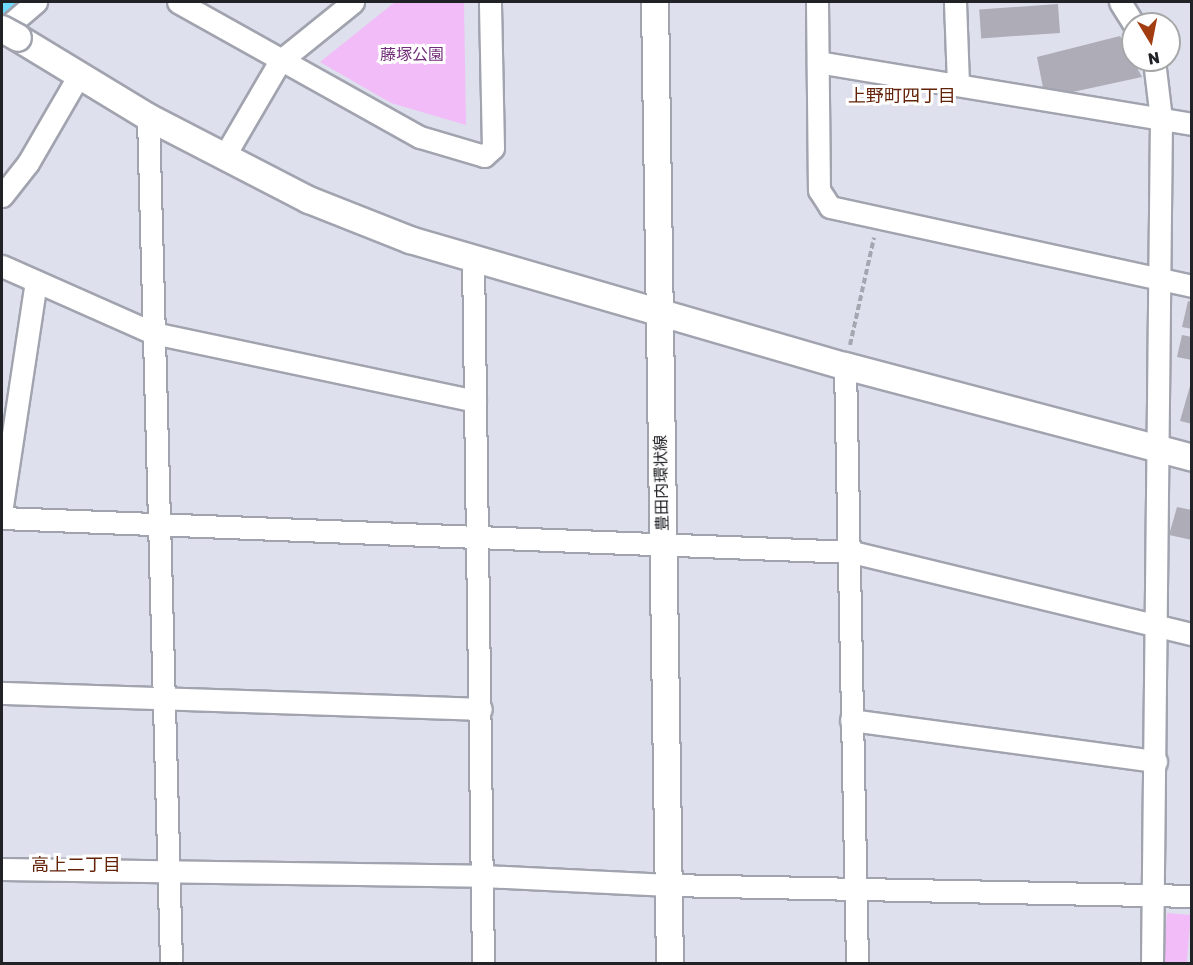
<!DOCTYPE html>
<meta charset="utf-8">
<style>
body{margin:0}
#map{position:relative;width:1193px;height:965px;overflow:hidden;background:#dee1ed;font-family:Rubik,"Noto Sans JP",sans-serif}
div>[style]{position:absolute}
.green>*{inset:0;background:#f1bcf7;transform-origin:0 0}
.river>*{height:39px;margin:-19.5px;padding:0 19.5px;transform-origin:19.5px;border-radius:19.5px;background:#6fdbfd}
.building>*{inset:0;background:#aeacb7;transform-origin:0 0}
.path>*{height:4px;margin-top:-2px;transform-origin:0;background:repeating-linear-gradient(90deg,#a4a6b0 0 6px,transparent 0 9px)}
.roads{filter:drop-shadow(2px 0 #a1a4af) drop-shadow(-2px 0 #a1a4af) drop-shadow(0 2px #a1a4af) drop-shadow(0 -2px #a1a4af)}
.minor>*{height:21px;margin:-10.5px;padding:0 10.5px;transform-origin:10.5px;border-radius:10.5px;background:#fff}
.tertiary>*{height:26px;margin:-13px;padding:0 13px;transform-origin:13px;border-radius:13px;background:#fff}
.bridges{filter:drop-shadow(2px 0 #a1a4af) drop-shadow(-2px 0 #a1a4af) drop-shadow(0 2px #a1a4af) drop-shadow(0 -2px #a1a4af)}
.tertiary-bridge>*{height:26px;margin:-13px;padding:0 13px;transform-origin:13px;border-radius:13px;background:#fff}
span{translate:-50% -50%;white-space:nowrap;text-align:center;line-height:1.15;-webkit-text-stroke:6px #fff;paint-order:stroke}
.park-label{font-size:16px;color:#722d7a}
.street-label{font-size:16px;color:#212226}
.neighbourhood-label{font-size:18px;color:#632308}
.frame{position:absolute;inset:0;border:3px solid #212226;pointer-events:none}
.north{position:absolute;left:1121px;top:12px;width:60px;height:60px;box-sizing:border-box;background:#fff;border:2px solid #a6a7a8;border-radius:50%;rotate:170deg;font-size:16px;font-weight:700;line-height:24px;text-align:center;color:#212226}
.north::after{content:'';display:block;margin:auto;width:21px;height:27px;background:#a23d12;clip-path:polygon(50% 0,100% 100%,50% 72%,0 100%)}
</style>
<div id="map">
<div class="green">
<div style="clip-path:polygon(395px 2px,464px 2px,466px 125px,391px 103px,320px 62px)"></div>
<div style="left:1167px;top:913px;width:24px;height:50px;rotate:5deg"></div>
</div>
<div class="river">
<div style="left:2px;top:4px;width:4px;rotate:-34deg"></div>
</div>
<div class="building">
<div style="left:1058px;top:4px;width:29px;height:79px;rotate:86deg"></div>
<div style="clip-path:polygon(1120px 36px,1142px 77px,1045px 98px,1037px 57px)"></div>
<div style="clip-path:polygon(1188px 301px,1192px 302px,1192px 329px,1182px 327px)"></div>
<div style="clip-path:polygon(1182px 335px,1192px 337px,1192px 360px,1177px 357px)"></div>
<div style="clip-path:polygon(1192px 379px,1192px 424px,1180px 421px)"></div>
<div style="clip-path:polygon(1177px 507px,1192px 510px,1192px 540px,1169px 535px)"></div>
</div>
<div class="path">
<div style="left:850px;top:345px;width:110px;rotate:-77.4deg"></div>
</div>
<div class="roads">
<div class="minor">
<div style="left:178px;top:2px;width:277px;rotate:29.2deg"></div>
<div style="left:420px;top:137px;width:67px;rotate:16.5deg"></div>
<div style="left:484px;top:156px;width:12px;rotate:-42deg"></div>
<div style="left:493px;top:148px;width:146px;rotate:-91.2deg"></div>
<div style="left:817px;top:2px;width:188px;rotate:89.4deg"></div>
<div style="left:819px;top:190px;width:20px;rotate:57deg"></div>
<div style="left:830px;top:207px;width:371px;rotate:12.3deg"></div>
<div style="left:955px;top:2px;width:83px;rotate:87.9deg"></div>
<div style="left:1120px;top:2px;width:26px;rotate:58deg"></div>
<div style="left:2px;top:31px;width:45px;rotate:-40.5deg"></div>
<div style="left:818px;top:62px;width:379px;rotate:9.4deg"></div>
<div style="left:148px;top:117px;width:847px;rotate:88.44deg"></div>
<div style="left:225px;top:155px;width:109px;rotate:-59.7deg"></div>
<div style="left:280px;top:61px;width:94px;rotate:-38.9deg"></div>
<div style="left:2px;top:196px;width:42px;rotate:-51.8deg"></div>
<div style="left:28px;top:163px;width:102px;rotate:-59.9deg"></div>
<div style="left:473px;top:258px;width:706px;rotate:89.19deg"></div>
<div style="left:2px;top:266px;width:165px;rotate:23.9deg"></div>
<div style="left:153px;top:333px;width:329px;rotate:11.9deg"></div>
<div style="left:845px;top:366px;width:598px;rotate:88.85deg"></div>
<div style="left:2px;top:506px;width:227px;rotate:-81.4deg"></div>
<div style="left:2px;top:518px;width:851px;rotate:2.29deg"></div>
<div style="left:852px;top:552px;width:350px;rotate:13.6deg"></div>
<div style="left:2px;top:693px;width:479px;rotate:1.9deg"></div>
<div style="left:851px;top:720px;width:308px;rotate:7.7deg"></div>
<div style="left:2px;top:869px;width:481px;rotate:0.8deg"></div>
<div style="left:483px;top:876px;width:186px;rotate:2.8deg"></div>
<div style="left:669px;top:885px;width:523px;rotate:1.2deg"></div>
<div style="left:1152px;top:964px;width:845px;rotate:-89.39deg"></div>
<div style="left:1161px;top:119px;width:59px;rotate:-96.8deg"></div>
</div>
<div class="tertiary">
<div style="left:655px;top:2px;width:962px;rotate:89.11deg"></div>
<div style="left:18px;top:38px;width:152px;rotate:31.3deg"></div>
<div style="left:148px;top:117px;width:181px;rotate:27.3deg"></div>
<div style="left:309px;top:200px;width:109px;rotate:21.6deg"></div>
<div style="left:410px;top:240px;width:453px;rotate:16.2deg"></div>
<div style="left:845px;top:366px;width:359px;rotate:14.8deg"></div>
</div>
</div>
<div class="bridges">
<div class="tertiary-bridge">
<div style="left:2px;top:29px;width:18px;rotate:29deg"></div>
</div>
</div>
<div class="park-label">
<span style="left:412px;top:55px">藤塚公園</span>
</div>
<div class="street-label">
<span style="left:662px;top:483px;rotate:-91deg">豊田内環状線</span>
</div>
<div class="neighbourhood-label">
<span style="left:902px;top:96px">上野町四丁目</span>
<span style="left:76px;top:865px">高上二丁目</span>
</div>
<div class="frame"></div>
<div class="north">N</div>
</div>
